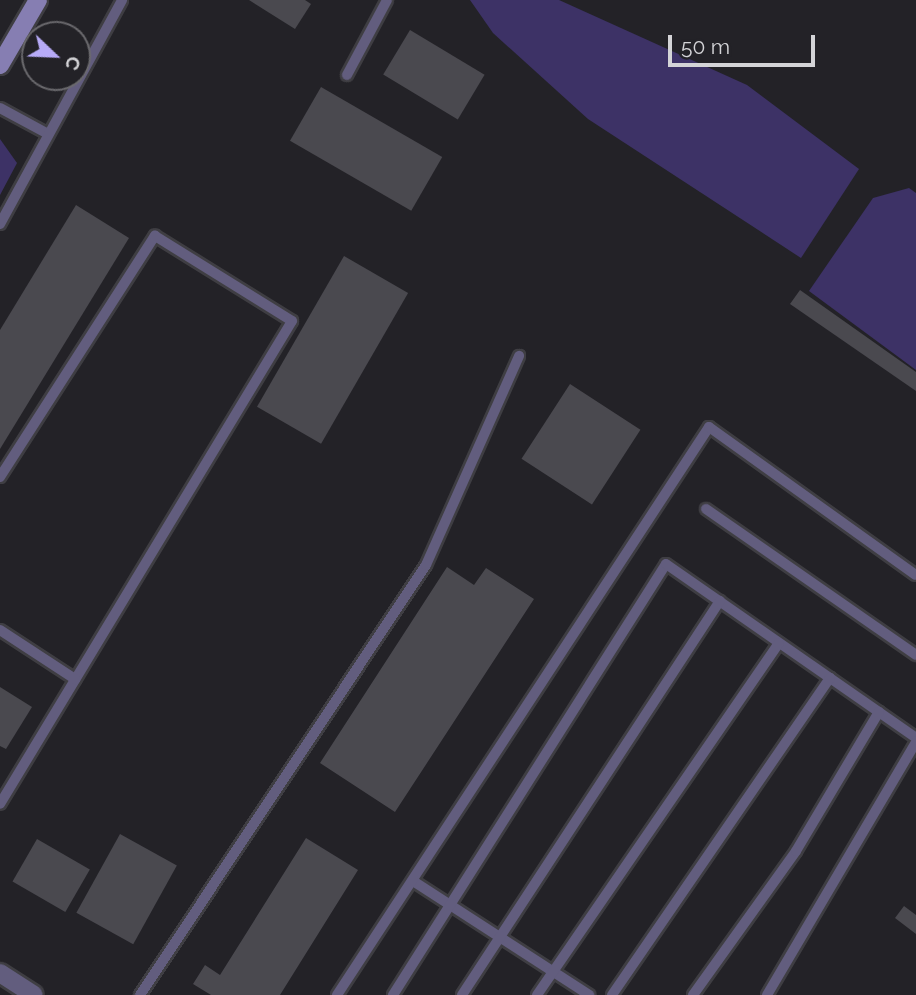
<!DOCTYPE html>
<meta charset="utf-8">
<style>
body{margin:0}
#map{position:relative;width:916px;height:995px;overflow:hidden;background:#232227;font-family:Raleway,sans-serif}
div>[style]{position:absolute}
.green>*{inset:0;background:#3d3266}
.building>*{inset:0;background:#4a494f;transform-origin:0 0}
.roads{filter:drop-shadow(2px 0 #3f3e43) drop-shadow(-2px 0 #3f3e43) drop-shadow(0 2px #3f3e43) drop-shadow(0 -2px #3f3e43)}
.lane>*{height:10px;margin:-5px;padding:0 5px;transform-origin:5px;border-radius:5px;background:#625d7e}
.street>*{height:18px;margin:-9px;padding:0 9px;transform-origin:9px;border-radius:9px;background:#625d7e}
.secondary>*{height:18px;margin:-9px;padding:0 9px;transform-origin:9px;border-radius:9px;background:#867eb2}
span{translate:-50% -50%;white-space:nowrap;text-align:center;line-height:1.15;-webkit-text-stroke:7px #232227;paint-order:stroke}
.north{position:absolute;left:21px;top:21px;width:70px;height:70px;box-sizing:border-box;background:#232227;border:2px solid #6a696d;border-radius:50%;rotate:113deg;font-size:19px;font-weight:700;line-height:28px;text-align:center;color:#d4d4d7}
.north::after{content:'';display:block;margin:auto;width:24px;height:32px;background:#b7abf8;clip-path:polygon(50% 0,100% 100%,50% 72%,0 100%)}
.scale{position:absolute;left:668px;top:35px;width:147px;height:32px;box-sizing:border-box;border:4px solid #d4d4d7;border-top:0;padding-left:9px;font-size:21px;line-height:24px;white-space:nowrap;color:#d4d4d7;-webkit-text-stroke:5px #232227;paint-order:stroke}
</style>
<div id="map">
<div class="green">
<div style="clip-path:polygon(470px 0,559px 0,747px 85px,859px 169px,801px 258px,588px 119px,493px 33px)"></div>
<div style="clip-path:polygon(0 139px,17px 163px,0 195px)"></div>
<div style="clip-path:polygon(909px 188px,916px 193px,916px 370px,809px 291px,873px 198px)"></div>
</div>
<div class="building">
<div style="clip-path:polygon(249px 0,305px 0,311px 4px,295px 29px)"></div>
<div style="left:410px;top:30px;width:87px;height:52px;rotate:31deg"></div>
<div style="left:321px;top:87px;width:140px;height:62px;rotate:30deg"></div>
<div style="clip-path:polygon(76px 205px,129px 238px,0 449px,0 330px)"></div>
<div style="left:344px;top:256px;width:74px;height:174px;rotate:30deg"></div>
<div style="clip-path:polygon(800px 290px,916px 372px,916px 391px,790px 304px)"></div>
<div style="left:570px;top:384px;width:84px;height:89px;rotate:33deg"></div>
<div style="clip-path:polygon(447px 567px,474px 585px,486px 568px,534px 599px,395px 812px,320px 763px)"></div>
<div style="clip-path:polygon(0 687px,32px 707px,6px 749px,0 746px)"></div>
<div style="left:120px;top:834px;width:65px;height:90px;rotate:29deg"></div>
<div style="clip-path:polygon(306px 838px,358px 870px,280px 995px,211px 995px,193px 984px,205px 965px,220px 975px)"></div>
<div style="left:37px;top:839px;width:61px;height:49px;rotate:30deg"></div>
<div style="clip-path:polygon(904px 906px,916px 915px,916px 934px,895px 918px)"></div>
</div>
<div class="roads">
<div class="lane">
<div style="left:347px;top:75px;width:85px;rotate:-61.9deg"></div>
<div style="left:0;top:108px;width:55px;rotate:28.4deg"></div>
<div style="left:0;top:224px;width:255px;rotate:-61.4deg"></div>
<div style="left:0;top:477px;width:287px;rotate:-57.3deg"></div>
<div style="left:155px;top:236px;width:161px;rotate:31.8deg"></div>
<div style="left:292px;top:321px;width:564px;rotate:121.16deg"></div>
<div style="left:706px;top:509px;width:256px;rotate:34.8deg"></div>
<div style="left:0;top:630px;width:90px;rotate:33.2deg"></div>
<div style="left:413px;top:881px;width:210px;rotate:32.9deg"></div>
<div style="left:140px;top:995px;width:516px;rotate:-56.37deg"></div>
<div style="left:426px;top:565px;width:229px;rotate:-66deg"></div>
<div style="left:337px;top:995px;width:679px;rotate:-56.78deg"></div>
<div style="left:709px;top:427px;width:254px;rotate:35.6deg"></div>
<div style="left:393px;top:995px;width:510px;rotate:-57.65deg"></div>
<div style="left:666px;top:564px;width:305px;rotate:34.8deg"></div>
<div style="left:462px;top:995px;width:471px;rotate:-56.8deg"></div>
<div style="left:537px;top:995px;width:427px;rotate:-55.5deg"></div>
<div style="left:612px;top:995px;width:385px;rotate:-55.5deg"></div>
<div style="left:693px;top:995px;width:177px;rotate:-54.4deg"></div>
<div style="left:796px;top:851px;width:162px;rotate:-59.2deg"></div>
<div style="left:767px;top:995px;width:294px;rotate:-59.5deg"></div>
</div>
<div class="street">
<div style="left:0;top:973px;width:40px;rotate:32.9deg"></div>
</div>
<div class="secondary">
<div style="left:0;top:65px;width:75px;rotate:-59.7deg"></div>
</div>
</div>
<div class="north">С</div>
<div class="scale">50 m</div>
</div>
